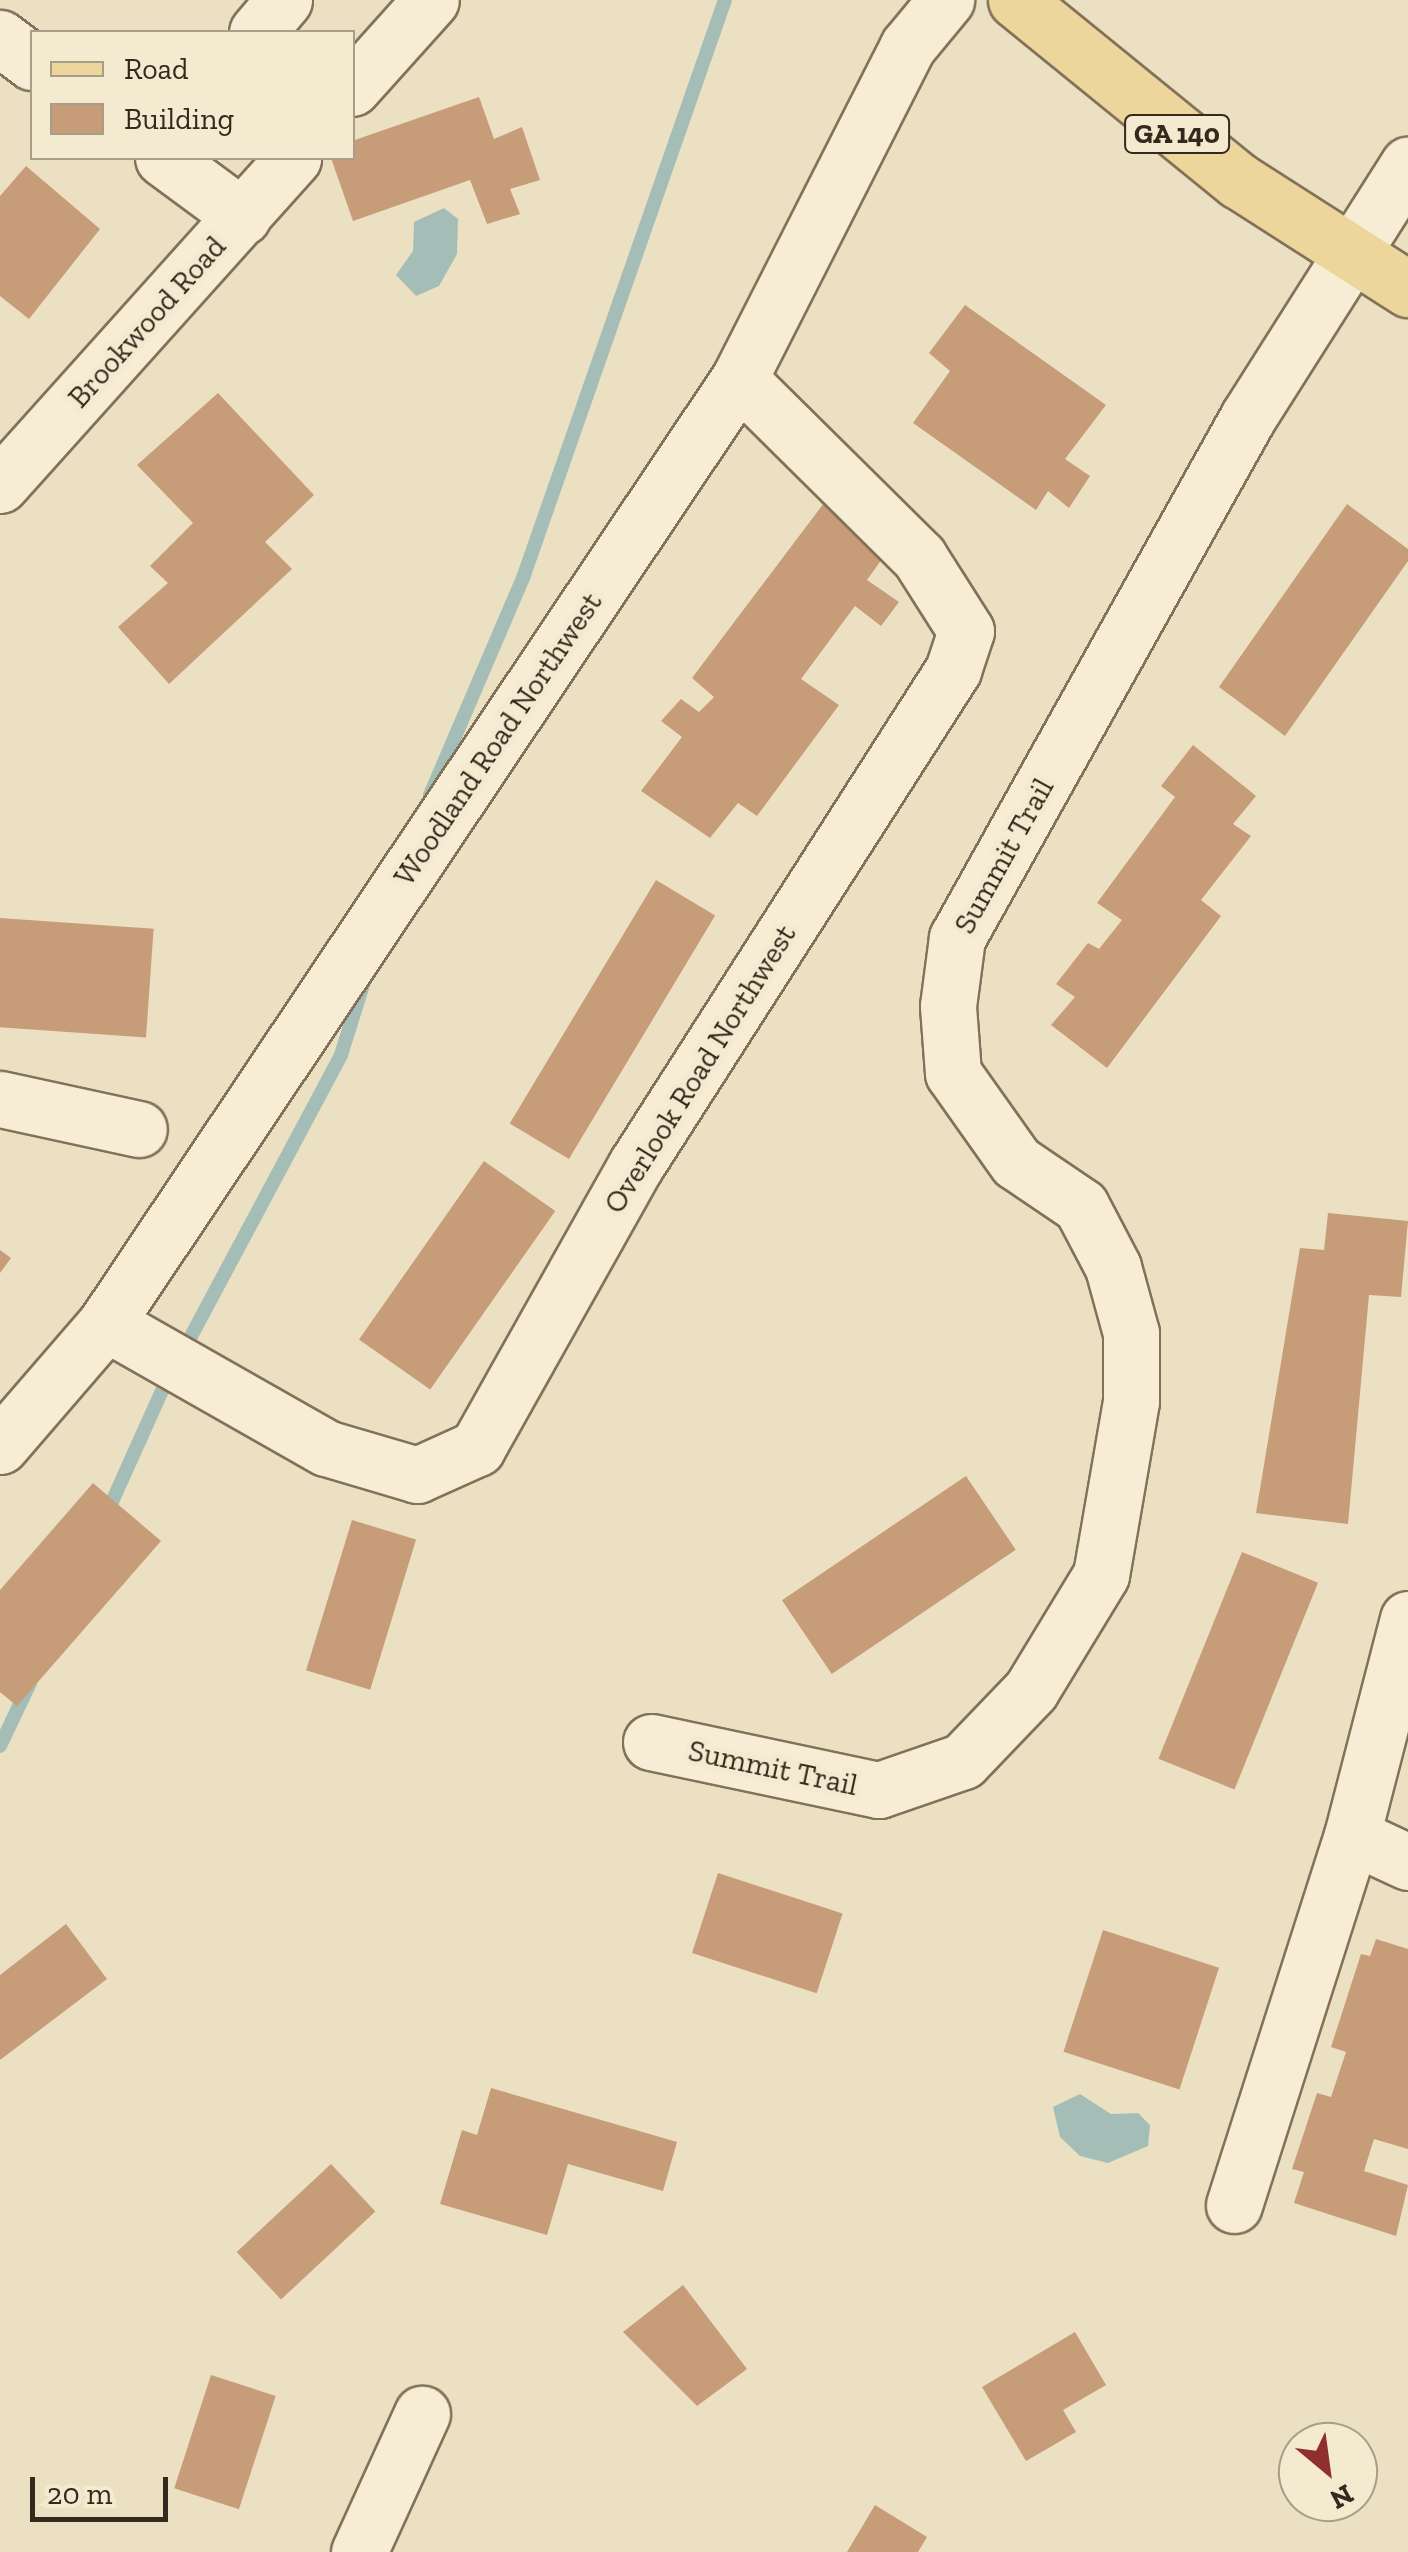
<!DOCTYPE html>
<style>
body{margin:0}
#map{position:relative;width:1408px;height:2552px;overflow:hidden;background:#ebe0c1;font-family:"Zilla Slab",serif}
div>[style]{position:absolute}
.water>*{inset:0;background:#a4beb7}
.stream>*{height:14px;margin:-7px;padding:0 7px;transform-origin:7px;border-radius:7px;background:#a4beb7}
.building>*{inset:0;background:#c79c79;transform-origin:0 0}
.roads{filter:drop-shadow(2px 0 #83715a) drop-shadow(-2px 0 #83715a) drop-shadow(0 2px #83715a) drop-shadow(0 -2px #83715a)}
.minor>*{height:55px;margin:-27.5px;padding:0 27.5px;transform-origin:27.5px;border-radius:27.5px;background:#f6edd4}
.major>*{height:55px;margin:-27.5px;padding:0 27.5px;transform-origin:27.5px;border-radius:27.5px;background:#edd69b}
span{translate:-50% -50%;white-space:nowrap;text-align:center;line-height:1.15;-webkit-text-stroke:10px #f3ead0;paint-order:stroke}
.shield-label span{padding:2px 8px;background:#f3ead0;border:2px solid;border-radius:8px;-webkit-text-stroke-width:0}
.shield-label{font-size:28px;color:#34291d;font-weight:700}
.street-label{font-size:30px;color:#34291d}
.legend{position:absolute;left:30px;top:30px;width:325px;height:130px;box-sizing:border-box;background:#f3ead0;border:2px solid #a79d88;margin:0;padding:12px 18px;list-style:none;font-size:30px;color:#34291d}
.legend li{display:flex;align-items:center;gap:20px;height:50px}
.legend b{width:50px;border:2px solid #a79d88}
.north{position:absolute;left:1278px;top:2422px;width:100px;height:100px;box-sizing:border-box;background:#f3ead0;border:2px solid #a79d88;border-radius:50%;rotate:151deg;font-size:28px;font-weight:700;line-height:40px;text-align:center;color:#34291d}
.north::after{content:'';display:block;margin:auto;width:35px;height:45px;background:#8f302d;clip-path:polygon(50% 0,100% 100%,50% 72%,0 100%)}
.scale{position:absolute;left:30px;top:2477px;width:138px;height:45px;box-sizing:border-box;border:5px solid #34291d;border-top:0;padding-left:12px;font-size:30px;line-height:35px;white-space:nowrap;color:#34291d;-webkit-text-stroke:8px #f3ead0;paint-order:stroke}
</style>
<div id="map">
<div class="water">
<div style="clip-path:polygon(444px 208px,458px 219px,457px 254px,439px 286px,416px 296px,396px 275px,413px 251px,414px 222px)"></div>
<div style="clip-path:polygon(1080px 2094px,1111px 2114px,1138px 2113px,1150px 2125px,1148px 2146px,1108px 2163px,1080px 2156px,1060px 2137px,1053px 2107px)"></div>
</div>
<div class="stream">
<div style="left:430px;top:795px;width:236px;rotate:-66.8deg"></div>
<div style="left:523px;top:578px;width:612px;rotate:-70.74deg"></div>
<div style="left:181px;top:1355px;width:340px;rotate:-61.9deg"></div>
<div style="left:341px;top:1055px;width:84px;rotate:-72.6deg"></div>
<div style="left:107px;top:1513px;width:154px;rotate:-65.8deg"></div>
<div style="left:0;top:1746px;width:70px;rotate:-64.5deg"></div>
</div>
<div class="building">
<div style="clip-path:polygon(479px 97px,494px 139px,522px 127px,540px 180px,510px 189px,520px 214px,487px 224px,470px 180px,353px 221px,331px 158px,352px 158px,352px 141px)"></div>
<div style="clip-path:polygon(26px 166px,100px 229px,29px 319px,0 296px,0 196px)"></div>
<div style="clip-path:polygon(965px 305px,1106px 405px,1065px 459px,1090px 476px,1069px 508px,1048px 491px,1036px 510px,913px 423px,950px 371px,929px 353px)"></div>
<div style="clip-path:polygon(218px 393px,314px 495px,265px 542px,292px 569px,169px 684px,118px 627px,168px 583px,150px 566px,193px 523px,137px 465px)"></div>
<div style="clip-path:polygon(824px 503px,889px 549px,867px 580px,899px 602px,881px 626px,855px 606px,801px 679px,839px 705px,757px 816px,738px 803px,710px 838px,641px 791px,682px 737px,661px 721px,681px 699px,699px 712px,714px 697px,692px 678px)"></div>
<div style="clip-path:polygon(1347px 504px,1408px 549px,1408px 561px,1285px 736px,1219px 687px)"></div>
<div style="clip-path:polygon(1193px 745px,1256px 796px,1233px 824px,1251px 836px,1201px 900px,1221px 916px,1107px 1068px,1051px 1025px,1075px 997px,1056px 984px,1088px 943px,1099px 949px,1122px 920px,1097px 903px,1175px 797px,1161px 786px)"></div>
<div style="left:656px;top:880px;width:69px;height:284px;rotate:31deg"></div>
<div style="left:0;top:918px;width:154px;height:109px;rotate:4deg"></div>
<div style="left:484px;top:1161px;width:87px;height:218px;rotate:35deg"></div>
<div style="clip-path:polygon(1328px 1213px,1408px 1221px,1401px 1297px,1369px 1295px,1348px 1524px,1256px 1513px,1300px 1248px,1324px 1250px)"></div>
<div style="clip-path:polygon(0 1250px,11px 1258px,0 1273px)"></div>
<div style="left:966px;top:1476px;width:89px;height:222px;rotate:56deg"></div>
<div style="clip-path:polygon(93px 1483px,161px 1541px,17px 1706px,0 1692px,0 1590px)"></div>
<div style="left:352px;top:1520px;width:67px;height:157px;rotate:17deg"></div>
<div style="left:1242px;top:1552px;width:82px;height:223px;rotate:22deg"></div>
<div style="left:718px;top:1873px;width:131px;height:84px;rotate:18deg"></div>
<div style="clip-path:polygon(66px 1924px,107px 1979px,0 2060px,0 1975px)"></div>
<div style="left:1103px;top:1930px;width:122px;height:128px;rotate:18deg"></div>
<div style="clip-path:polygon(1376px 1939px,1408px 1949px,1408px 2149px,1374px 2139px,1364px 2171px,1408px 2185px,1396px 2236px,1294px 2203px,1304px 2172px,1292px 2169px,1317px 2093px,1331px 2097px,1346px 2052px,1331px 2047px,1361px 1954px,1370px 1956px)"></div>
<div style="clip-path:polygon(491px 2088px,677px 2142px,663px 2191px,568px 2164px,547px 2235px,440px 2204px,462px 2130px,477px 2135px)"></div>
<div style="left:331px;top:2164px;width:65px;height:129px;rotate:47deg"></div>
<div style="clip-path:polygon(683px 2285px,747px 2369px,697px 2406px,623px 2332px)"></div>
<div style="clip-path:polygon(1075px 2332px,1106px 2385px,1063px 2410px,1076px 2432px,1026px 2461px,982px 2387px)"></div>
<div style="left:211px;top:2375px;width:68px;height:119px;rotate:18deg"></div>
<div style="clip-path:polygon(875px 2505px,927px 2537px,918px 2552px,847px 2552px)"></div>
</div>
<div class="roads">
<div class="minor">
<div style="left:257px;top:32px;width:42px;rotate:-49.8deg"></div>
<div style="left:0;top:38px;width:40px;rotate:37deg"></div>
<div style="left:352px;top:88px;width:118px;rotate:-48.1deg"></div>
<div style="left:163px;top:158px;width:99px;rotate:36.4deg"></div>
<div style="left:0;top:485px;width:439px;rotate:-48.1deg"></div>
<div style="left:0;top:1099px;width:142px;rotate:12.2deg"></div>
<div style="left:106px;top:1323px;width:253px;rotate:29.6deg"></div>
<div style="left:326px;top:1448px;width:95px;rotate:16.5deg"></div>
<div style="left:417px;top:1475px;width:66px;rotate:-24.2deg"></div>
<div style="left:477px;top:1448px;width:325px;rotate:-60.7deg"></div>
<div style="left:636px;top:1165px;width:588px;rotate:-57.36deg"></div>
<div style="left:953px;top:670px;width:41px;rotate:-71.6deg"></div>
<div style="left:966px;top:631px;width:88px;rotate:-122.4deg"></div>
<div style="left:919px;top:557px;width:253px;rotate:-135.3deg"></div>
<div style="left:0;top:1446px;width:162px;rotate:-49.2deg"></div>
<div style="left:106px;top:1323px;width:1137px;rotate:-56.16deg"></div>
<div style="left:739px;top:379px;width:373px;rotate:-63.1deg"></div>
<div style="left:908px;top:46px;width:60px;rotate:-50.4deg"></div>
<div style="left:1408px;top:1619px;width:224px;rotate:104.5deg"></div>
<div style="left:1352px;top:1836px;width:62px;rotate:24.9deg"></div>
<div style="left:651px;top:1742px;width:233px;rotate:11.9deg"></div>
<div style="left:879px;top:1790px;width:89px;rotate:-19deg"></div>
<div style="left:963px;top:1761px;width:98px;rotate:-46.2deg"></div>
<div style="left:1031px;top:1690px;width:135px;rotate:-58.7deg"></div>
<div style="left:1101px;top:1575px;width:177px;rotate:-80.2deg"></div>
<div style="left:1131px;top:1401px;width:68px;rotate:-90deg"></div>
<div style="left:1131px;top:1333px;width:68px;rotate:-105.3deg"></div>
<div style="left:1113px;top:1267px;width:69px;rotate:-117.7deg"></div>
<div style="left:1081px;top:1206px;width:78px;rotate:-145.9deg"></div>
<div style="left:1016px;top:1162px;width:109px;rotate:-125.3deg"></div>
<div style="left:953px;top:1073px;width:67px;rotate:-94.3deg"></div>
<div style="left:948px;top:1006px;width:69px;rotate:-82.5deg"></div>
<div style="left:957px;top:938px;width:597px;rotate:-60.81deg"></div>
<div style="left:1248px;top:417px;width:299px;rotate:-57.6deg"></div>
<div style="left:1234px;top:2205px;width:387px;rotate:-72.3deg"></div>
<div style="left:359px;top:2552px;width:152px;rotate:-65.5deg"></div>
</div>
<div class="major">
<div style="left:1016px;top:0;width:287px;rotate:39.1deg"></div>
<div style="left:1239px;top:181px;width:201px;rotate:32.6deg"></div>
</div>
</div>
<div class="shield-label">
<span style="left:1177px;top:134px">GA 140</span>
</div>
<div class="street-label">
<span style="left:147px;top:322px;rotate:-48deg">Brookwood Road</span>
<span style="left:498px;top:739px;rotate:-56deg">Woodland Road Northwest</span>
<span style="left:1004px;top:856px;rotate:-61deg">Summit Trail</span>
<span style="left:700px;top:1069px;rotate:-58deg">Overlook Road Northwest</span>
<span style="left:773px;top:1768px;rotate:12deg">Summit Trail</span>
</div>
<ul class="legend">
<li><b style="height:12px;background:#edd69b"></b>Road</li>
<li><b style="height:28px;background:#c79c79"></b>Building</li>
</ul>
<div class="north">N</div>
<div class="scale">20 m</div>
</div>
